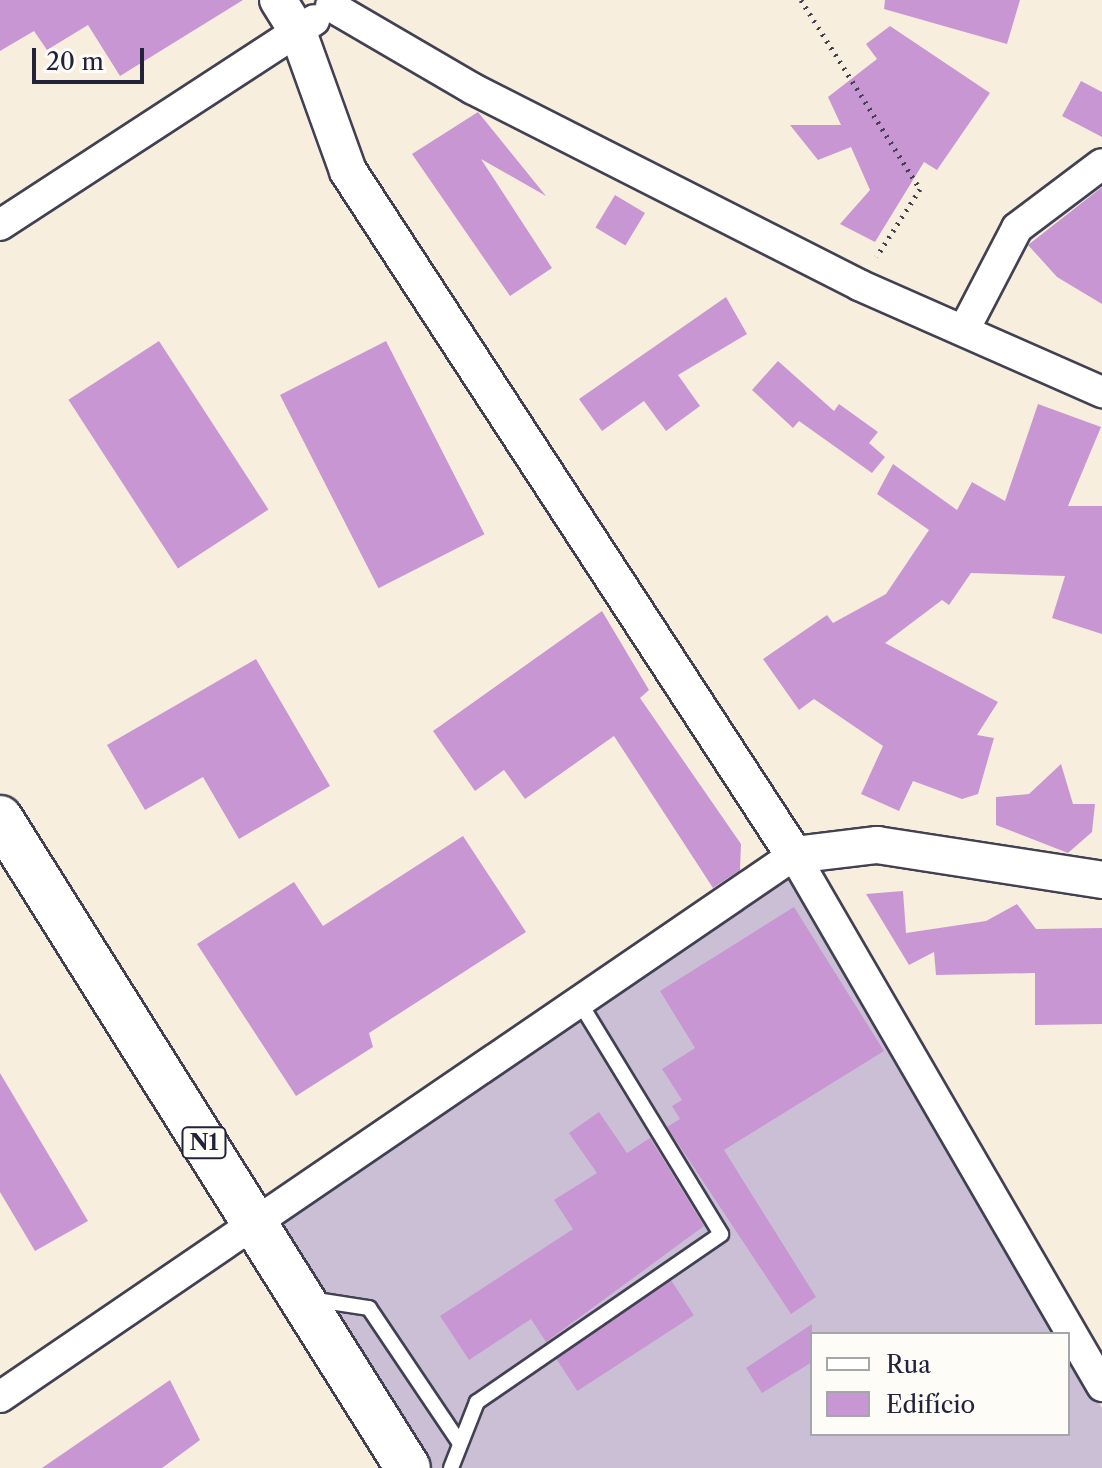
<!DOCTYPE html>
<meta charset="utf-8">
<style>
body{margin:0}
#map{position:relative;width:1102px;height:1468px;overflow:hidden;background:#f8eede;font-family:"Libre Caslon Text",serif}
div>[style]{position:absolute}
.industrial>*{inset:0;background:#cbbfd5}
.building>*{inset:0;background:#c897d3;transform-origin:0 0}
.path>*{height:5px;margin-top:-2.5px;transform-origin:0;background:repeating-linear-gradient(90deg,#424153 0 2px,transparent 0 8px)}
.roads{filter:drop-shadow(2px 0 #424153) drop-shadow(-2px 0 #424153) drop-shadow(0 2px #424153) drop-shadow(0 -2px #424153)}
.service>*{height:14px;margin:-7px;padding:0 7px;transform-origin:7px;border-radius:7px;background:#fff}
.minor>*{height:30px;margin:-15px;padding:0 15px;transform-origin:15px;border-radius:15px;background:#fff}
.tertiary>*{height:36px;margin:-18px;padding:0 18px;transform-origin:18px;border-radius:18px;background:#fff}
.trunk>*{height:44px;margin:-22px;padding:0 22px;transform-origin:22px;border-radius:22px;background:#fff}
span{translate:-50% -50%;white-space:nowrap;text-align:center;line-height:1.15;-webkit-text-stroke:7px #fdfcf7;paint-order:stroke}
.shield-label span{padding:2px 6px;background:#fdfcf7;border:2px solid;border-radius:6px;-webkit-text-stroke-width:0}
.shield-label{font-size:22px;color:#22223b;font-weight:700}
.legend{position:absolute;left:810px;top:1332px;width:260px;height:104px;box-sizing:border-box;background:#fdfcf7;border:2px solid #a5a5ac;margin:0;padding:10px 14px;list-style:none;font-size:24px;color:#22223b}
.legend li{display:flex;align-items:center;gap:16px;height:40px}
.legend b{width:40px;border:2px solid #a5a5ac}
.scale{position:absolute;left:32px;top:48px;width:112px;height:36px;box-sizing:border-box;border:4px solid #22223b;border-top:0;padding-left:10px;font-size:24px;line-height:28px;white-space:nowrap;color:#22223b;-webkit-text-stroke:6px #fdfcf7;paint-order:stroke}
</style>
<div id="map">
<div class="industrial">
<div style="clip-path:polygon(794px 855px,1061px 1334px,812px 1334px,812px 1434px,1068px 1434px,1068px 1347px,1102px 1408px,1102px 1468px,399px 1468px,255px 1224px)"></div>
</div>
<div class="building">
<div style="clip-path:polygon(0 0,243px 0,120px 76px,88px 25px,47px 50px,34px 31px,0 51px)"></div>
<div style="clip-path:polygon(885px 0,1020px 0,1007px 44px,884px 9px)"></div>
<div style="clip-path:polygon(890px 26px,990px 93px,937px 170px,924px 162px,875px 242px,840px 224px,870px 190px,851px 147px,818px 160px,790px 125px,841px 125px,828px 97px,877px 59px,866px 44px)"></div>
<div style="clip-path:polygon(1081px 81px,1102px 92px,1102px 137px,1062px 116px)"></div>
<div style="clip-path:polygon(478px 112px,546px 196px,481px 159px,552px 268px,510px 296px,412px 154px)"></div>
<div style="clip-path:polygon(1102px 187px,1102px 304px,1057px 277px,1028px 245px)"></div>
<div style="left:615px;top:195px;width:35px;height:38px;rotate:31deg"></div>
<div style="clip-path:polygon(726px 297px,747px 334px,678px 375px,700px 406px,666px 431px,644px 401px,602px 431px,579px 399px)"></div>
<div style="left:159px;top:341px;width:201px;height:108px;rotate:57deg"></div>
<div style="left:386px;top:341px;width:217px;height:119px;rotate:63deg"></div>
<div style="clip-path:polygon(778px 361px,834px 411px,839px 404px,878px 432px,869px 443px,885px 457px,872px 473px,799px 421px,793px 428px,752px 390px)"></div>
<div style="clip-path:polygon(1038px 404px,1101px 427px,1068px 506px,1102px 506px,1102px 634px,1052px 618px,1065px 576px,971px 573px,949px 605px,942px 600px,885px 643px,998px 702px,977px 735px,994px 738px,978px 794px,962px 799px,913px 781px,899px 811px,861px 794px,883px 746px,814px 699px,799px 710px,763px 659px,827px 615px,833px 623px,886px 594px,929px 530px,877px 494px,893px 464px,957px 510px,972px 482px,1005px 501px)"></div>
<div style="clip-path:polygon(602px 611px,649px 690px,640px 698px,741px 844px,740px 870px,713px 888px,614px 736px,525px 799px,504px 770px,475px 791px,433px 731px)"></div>
<div style="clip-path:polygon(256px 659px,330px 786px,239px 839px,203px 777px,145px 810px,107px 745px)"></div>
<div style="clip-path:polygon(1061px 764px,1073px 804px,1095px 804px,1092px 832px,1068px 853px,996px 825px,996px 797px,1029px 794px)"></div>
<div style="clip-path:polygon(463px 836px,526px 932px,369px 1033px,373px 1047px,296px 1096px,197px 944px,294px 882px,323px 926px)"></div>
<div style="clip-path:polygon(903px 891px,906px 933px,986px 921px,1017px 904px,1036px 929px,1102px 928px,1102px 1024px,1035px 1025px,1035px 973px,936px 975px,934px 952px,909px 965px,866px 894px)"></div>
<div style="clip-path:polygon(794px 907px,884px 1051px,724px 1150px,816px 1297px,791px 1314px,667px 1127px,680px 1119px,672px 1106px,682px 1100px,662px 1069px,695px 1048px,660px 991px)"></div>
<div style="clip-path:polygon(0 1073px,88px 1221px,35px 1251px,0 1192px)"></div>
<div style="clip-path:polygon(599px 1112px,627px 1153px,650px 1138px,704px 1226px,546px 1342px,531px 1319px,469px 1360px,440px 1316px,573px 1229px,554px 1200px,597px 1173px,569px 1133px)"></div>
<div style="left:671px;top:1280px;width:42px;height:139px;rotate:57deg"></div>
<div style="clip-path:polygon(812px 1324px,812px 1362px,762px 1393px,746px 1368px)"></div>
<div style="clip-path:polygon(170px 1380px,200px 1440px,162px 1468px,42px 1468px)"></div>
</div>
<div class="path">
<div style="left:801px;top:0;width:223px;rotate:57.8deg"></div>
<div style="left:920px;top:189px;width:80px;rotate:122.7deg"></div>
</div>
<div class="roads">
<div class="service">
<div style="left:310px;top:1299px;width:60px;rotate:8.7deg"></div>
<div style="left:369px;top:1308px;width:161px;rotate:56.1deg"></div>
<div style="left:451px;top:1468px;width:71px;rotate:-68.5deg"></div>
<div style="left:477px;top:1402px;width:296px;rotate:-34.5deg"></div>
<div style="left:721px;top:1234px;width:268px;rotate:-121.4deg"></div>
</div>
<div class="minor">
<div style="left:331px;top:6px;width:164px;rotate:30.3deg"></div>
<div style="left:473px;top:89px;width:433px;rotate:26.9deg"></div>
<div style="left:859px;top:285px;width:266px;rotate:23.8deg"></div>
<div style="left:0;top:225px;width:375px;rotate:-33.1deg"></div>
<div style="left:964px;top:330px;width:115px;rotate:-62.5deg"></div>
<div style="left:1017px;top:228px;width:106px;rotate:-37deg"></div>
<div style="left:0;top:1397px;width:961px;rotate:-34.32deg"></div>
<div style="left:794px;top:855px;width:614px;rotate:59.88deg"></div>
</div>
<div class="tertiary">
<div style="left:278px;top:0;width:38px;rotate:58deg"></div>
<div style="left:298px;top:32px;width:148px;rotate:70.2deg"></div>
<div style="left:348px;top:171px;width:817px;rotate:56.89deg"></div>
<div style="left:794px;top:855px;width:84px;rotate:-6.9deg"></div>
<div style="left:877px;top:845px;width:228px;rotate:8.8deg"></div>
</div>
<div class="trunk">
<div style="left:0;top:818px;width:767px;rotate:57.88deg"></div>
</div>
</div>
<div class="shield-label">
<span style="left:204px;top:1143px">N1</span>
</div>
<ul class="legend">
<li><b style="height:10px;background:#fff"></b>Rua</li>
<li><b style="height:22px;background:#c897d3"></b>Edifício</li>
</ul>
<div class="scale">20 m</div>
</div>
